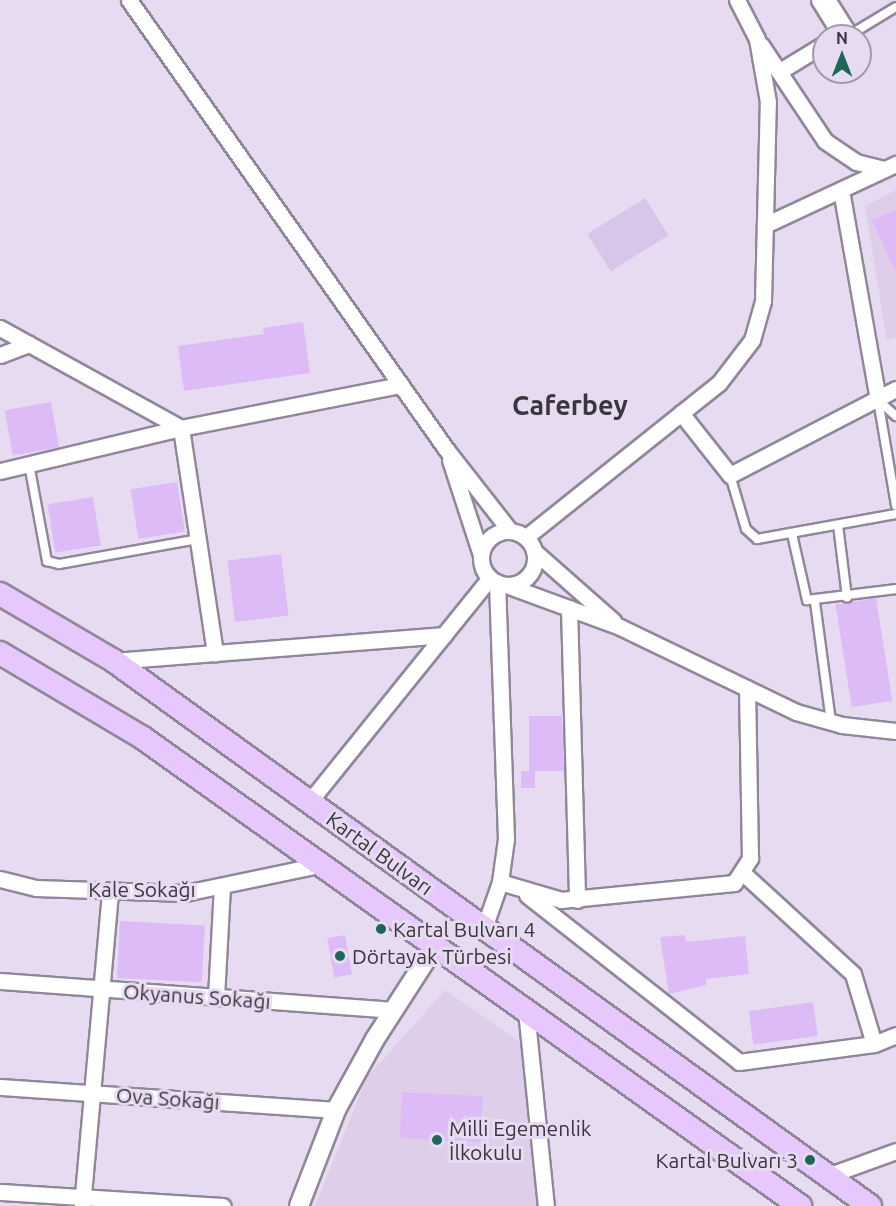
<!DOCTYPE html>
<meta charset="utf-8">
<style>
body{margin:0}
#map{position:relative;width:896px;height:1206px;overflow:hidden;background:#e7dbf1;font-family:Ubuntu,sans-serif}
div>[style]{position:absolute}
.built>*{inset:0;background:#deceea}
.green>*{inset:0;background:#d9c4ea;transform-origin:0 0}
.building>*{inset:0;background:#dcbbf6;transform-origin:0 0}
.roads{filter:drop-shadow(2px 0 #91879a) drop-shadow(-2px 0 #91879a) drop-shadow(0 2px #91879a) drop-shadow(0 -2px #91879a)}
.service>*{height:8px;margin:-4px;padding:0 4px;transform-origin:4px;border-radius:4px;background:#fff}
.minor>*{height:15px;margin:-7.5px;padding:0 7.5px;transform-origin:7.5px;border-radius:7.5px;background:#fff}
.minor>.ring{margin:-7.5px;padding:0;box-sizing:content-box;background:none;border:15px solid #fff;border-radius:50%}
.tertiary>*{height:18px;margin:-9px;padding:0 9px;transform-origin:9px;border-radius:9px;background:#fff}
.primary>*{height:22px;margin:-11px;padding:0 11px;transform-origin:11px;border-radius:11px;background:#e6c8fc}
.dots>*{width:16px;height:16px;translate:-50% -50%;box-sizing:border-box;border:3px solid #e7dbf1;border-radius:50%}
span{translate:-50% -50%;white-space:nowrap;text-align:center;line-height:1.15;-webkit-text-stroke:6px #e7dbf1;paint-order:stroke}
.street-label{font-size:21px;color:#3a363e}
.poi-label{font-size:21px;color:#3a363e}
.left{translate:0 -50%;text-align:left}
.right{translate:-100% -50%;text-align:right}
.district-label{font-size:27px;color:#3a363e;font-weight:700}
.north{position:absolute;left:812px;top:24px;width:60px;height:60px;box-sizing:border-box;background:#e7dbf1;border:2px solid #a299a9;border-radius:50%;rotate:0deg;font-size:16px;font-weight:700;line-height:24px;text-align:center;color:#3a363e}
.north::after{content:'';display:block;margin:auto;width:21px;height:27px;background:#1f6558;clip-path:polygon(50% 0,100% 100%,50% 72%,0 100%)}
</style>
<div id="map">
<div class="built">
<div style="clip-path:polygon(896px 190px,896px 337px,887px 341px,865px 206px)"></div>
<div style="clip-path:polygon(445px 990px,520px 1042px,539px 1206px,315px 1206px,367px 1077px)"></div>
</div>
<div class="green">
<div style="left:645px;top:198px;width:44px;height:68px;rotate:58deg"></div>
</div>
<div class="building">
<div style="clip-path:polygon(896px 210px,896px 273px,872px 220px)"></div>
<div style="clip-path:polygon(303px 322px,310px 373px,184px 391px,178px 346px,264px 334px,263px 328px)"></div>
<div style="left:51px;top:402px;width:46px;height:47px;rotate:80deg"></div>
<div style="left:177px;top:482px;width:50px;height:47px;rotate:81deg"></div>
<div style="left:93px;top:497px;width:49px;height:46px;rotate:81deg"></div>
<div style="left:281px;top:554px;width:62px;height:54px;rotate:83deg"></div>
<div style="left:876px;top:598px;width:104px;height:41px;rotate:81deg"></div>
<div style="clip-path:polygon(529px 716px,562px 716px,564px 771px,535px 771px,535px 788px,521px 788px,521px 771px,529px 771px)"></div>
<div style="left:120px;top:921px;width:85px;height:57px;rotate:3deg"></div>
<div style="left:345px;top:935px;width:40px;height:18px;rotate:80deg"></div>
<div style="clip-path:polygon(685px 935px,686px 942px,745px 936px,749px 974px,706px 979px,706px 985px,669px 994px,660px 937px)"></div>
<div style="left:813px;top:1002px;width:34px;height:65px;rotate:82deg"></div>
<div style="left:402px;top:1092px;width:81px;height:46px;rotate:3deg"></div>
</div>
<div class="roads">
<div class="service">
<div style="left:832px;top:0;width:39px;rotate:58deg"></div>
<div style="left:853px;top:33px;width:50px;rotate:-31.2deg"></div>
<div style="left:878px;top:400px;width:107px;rotate:80.3deg"></div>
<div style="left:878px;top:400px;width:24px;rotate:42deg"></div>
<div style="left:29px;top:464px;width:99px;rotate:79.5deg"></div>
<div style="left:47px;top:561px;width:12px;rotate:14deg"></div>
<div style="left:59px;top:564px;width:141px;rotate:-10.2deg"></div>
<div style="left:730px;top:475px;width:56px;rotate:73.5deg"></div>
<div style="left:746px;top:529px;width:15px;rotate:42deg"></div>
<div style="left:757px;top:539px;width:141px;rotate:-10.2deg"></div>
<div style="left:838px;top:525px;width:73px;rotate:82.9deg"></div>
<div style="left:792px;top:534px;width:68px;rotate:77.2deg"></div>
<div style="left:807px;top:600px;width:90px;rotate:-7deg"></div>
<div style="left:815px;top:602px;width:121px;rotate:82.4deg"></div>
</div>
<div class="minor">
<div style="left:129px;top:0;width:550px;rotate:54.78deg"></div>
<div style="left:446px;top:449px;width:104px;rotate:52deg"></div>
<div style="left:819px;top:0;width:40px;rotate:58deg"></div>
<div style="left:840px;top:34px;width:4px;rotate:153deg"></div>
<div style="left:761px;top:45px;width:115px;rotate:56.3deg"></div>
<div style="left:825px;top:141px;width:37px;rotate:34deg"></div>
<div style="left:856px;top:162px;width:29px;rotate:14deg"></div>
<div style="left:780px;top:71px;width:52px;rotate:-31.5deg"></div>
<div style="left:841px;top:190px;width:213px;rotate:80deg"></div>
<div style="left:765px;top:225px;width:145px;rotate:-25deg"></div>
<div style="left:0;top:328px;width:207px;rotate:28.9deg"></div>
<div style="left:181px;top:428px;width:224px;rotate:-11.1deg"></div>
<div style="left:0;top:355px;width:31px;rotate:-21deg"></div>
<div style="left:681px;top:413px;width:79px;rotate:51.7deg"></div>
<div style="left:730px;top:475px;width:187px;rotate:-27.4deg"></div>
<div style="left:450px;top:460px;width:100px;rotate:71.9deg"></div>
<div style="left:0;top:471px;width:186px;rotate:-13.4deg"></div>
<div style="left:181px;top:428px;width:228px;rotate:81.4deg"></div>
<div class="ring" style="left:481px;top:531px;width:39px;height:39px"></div>
<div style="left:526px;top:537px;width:247px;rotate:-38.6deg"></div>
<div style="left:719px;top:383px;width:54px;rotate:-52.5deg"></div>
<div style="left:752px;top:340px;width:41px;rotate:-74.2deg"></div>
<div style="left:763px;top:301px;width:199px;rotate:-88.6deg"></div>
<div style="left:768px;top:102px;width:64px;rotate:-99.9deg"></div>
<div style="left:757px;top:39px;width:44px;rotate:-117.1deg"></div>
<div style="left:534px;top:551px;width:106px;rotate:41.5deg"></div>
<div style="left:506px;top:585px;width:121px;rotate:20.2deg"></div>
<div style="left:620px;top:627px;width:195px;rotate:25.8deg"></div>
<div style="left:796px;top:712px;width:48px;rotate:15.8deg"></div>
<div style="left:842px;top:725px;width:54px;rotate:6.3deg"></div>
<div style="left:569px;top:608px;width:292px;rotate:88.4deg"></div>
<div style="left:114px;top:661px;width:331px;rotate:-4.5deg"></div>
<div style="left:309px;top:802px;width:288px;rotate:-51.1deg"></div>
<div style="left:744px;top:874px;width:148px;rotate:42.5deg"></div>
<div style="left:853px;top:974px;width:73px;rotate:73.3deg"></div>
<div style="left:0;top:879px;width:37px;rotate:14deg"></div>
<div style="left:36px;top:888px;width:149px;rotate:1.9deg"></div>
<div style="left:185px;top:893px;width:137px;rotate:-11.8deg"></div>
<div style="left:500px;top:882px;width:64px;rotate:16.4deg"></div>
<div style="left:561px;top:900px;width:174px;rotate:-5.6deg"></div>
<div style="left:734px;top:883px;width:30px;rotate:-57deg"></div>
<div style="left:750px;top:858px;width:170px;rotate:-91deg"></div>
<div style="left:527px;top:895px;width:270px;rotate:38.2deg"></div>
<div style="left:739px;top:1062px;width:136px;rotate:-7.6deg"></div>
<div style="left:874px;top:1044px;width:24px;rotate:-22deg"></div>
<div style="left:484px;top:928px;width:49px;rotate:-70.8deg"></div>
<div style="left:500px;top:882px;width:43px;rotate:-82.1deg"></div>
<div style="left:506px;top:839px;width:257px;rotate:-92deg"></div>
<div style="left:0;top:981px;width:395px;rotate:4.2deg"></div>
<div style="left:216px;top:997px;width:111px;rotate:-86.9deg"></div>
<div style="left:526px;top:1010px;width:197px;rotate:84.2deg"></div>
<div style="left:0;top:1087px;width:337px;rotate:3.9deg"></div>
<div style="left:830px;top:1175px;width:70px;rotate:-20deg"></div>
<div style="left:0;top:1192px;width:223px;rotate:3.6deg"></div>
<div style="left:82px;top:1206px;width:316px;rotate:-84.9deg"></div>
</div>
<div class="tertiary">
<div style="left:299px;top:1206px;width:103px;rotate:-68.9deg"></div>
<div style="left:336px;top:1110px;width:81px;rotate:-61.2deg"></div>
<div style="left:375px;top:1039px;width:111px;rotate:-57.2deg"></div>
</div>
<div class="primary">
<div style="left:0;top:594px;width:132px;rotate:30.4deg"></div>
<div style="left:114px;top:661px;width:932px;rotate:35.79deg"></div>
<div style="left:0;top:653px;width:166px;rotate:30.7deg"></div>
<div style="left:143px;top:738px;width:807px;rotate:35.46deg"></div>
</div>
</div>
<div class="dots">
<div style="left:381px;top:929px;background:#1f6558"></div>
<div style="left:340px;top:956px;background:#1f6558"></div>
<div style="left:437px;top:1140px;background:#1f6558"></div>
<div style="left:810px;top:1160px;background:#1f6558"></div>
</div>
<div class="street-label">
<span style="left:380px;top:853px;rotate:36deg">Kartal Bulvarı</span>
<span style="left:142px;top:889px">Kale Sokağı</span>
<span style="left:197px;top:996px;rotate:4deg">Okyanus Sokağı</span>
<span style="left:168px;top:1098px;rotate:4deg">Ova Sokağı</span>
</div>
<div class="poi-label">
<span class="left" style="left:393px;top:929px">Kartal Bulvarı 4</span>
<span class="left" style="left:352px;top:956px">Dörtayak Türbesi</span>
<span class="left" style="left:449px;top:1140px">Milli Egemenlik<br>İlkokulu</span>
<span class="right" style="left:798px;top:1160px">Kartal Bulvarı 3</span>
</div>
<div class="district-label">
<span style="left:570px;top:406px">Caferbey</span>
</div>
<div class="north">N</div>
</div>
